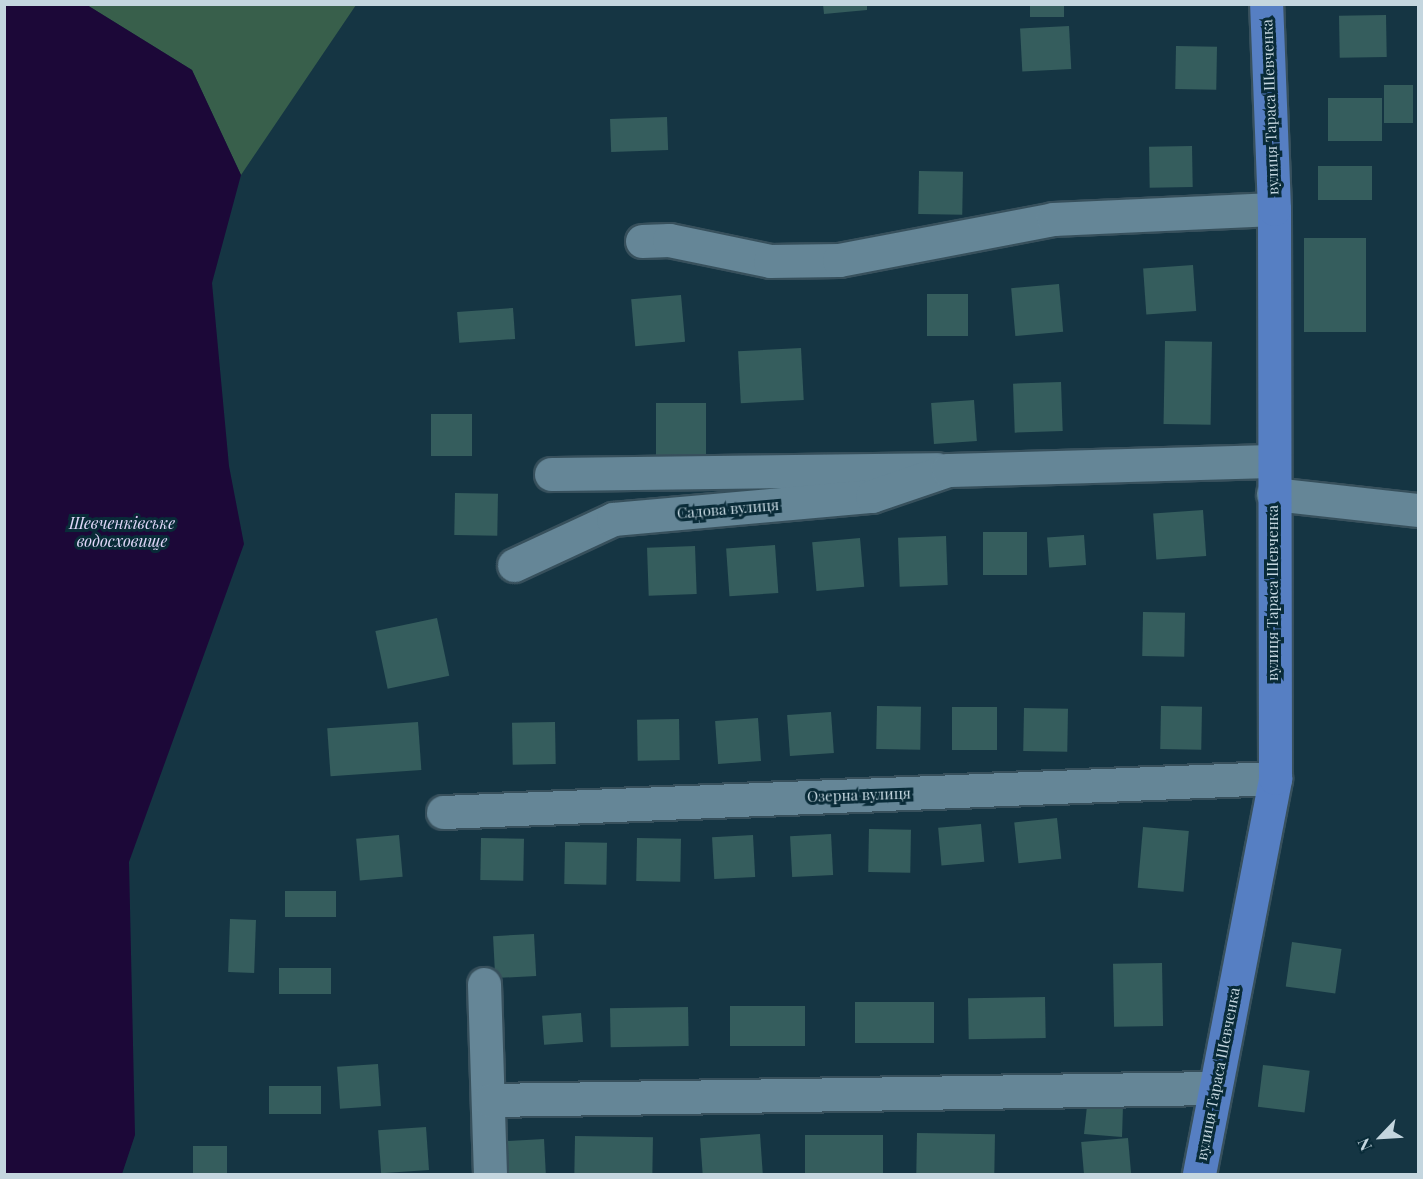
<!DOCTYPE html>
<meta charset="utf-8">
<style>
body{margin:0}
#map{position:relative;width:1423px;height:1179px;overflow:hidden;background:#153543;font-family:"Playfair Display",serif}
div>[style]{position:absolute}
.green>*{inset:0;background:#385f4b}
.water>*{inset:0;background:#1c0838}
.building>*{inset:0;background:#355d5d;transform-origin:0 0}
.roads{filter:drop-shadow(2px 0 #37505c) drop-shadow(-2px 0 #37505c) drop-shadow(0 2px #37505c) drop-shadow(0 -2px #37505c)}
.minor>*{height:33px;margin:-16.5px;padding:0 16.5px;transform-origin:16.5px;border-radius:16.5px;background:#658697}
.major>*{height:33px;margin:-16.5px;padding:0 16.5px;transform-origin:16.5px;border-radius:16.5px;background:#567fc3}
span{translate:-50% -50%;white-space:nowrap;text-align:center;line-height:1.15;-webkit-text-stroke:6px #092b38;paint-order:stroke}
.street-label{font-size:15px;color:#c4d6df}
.water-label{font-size:16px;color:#e0d7f9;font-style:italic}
.frame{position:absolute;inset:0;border:6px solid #c4d6df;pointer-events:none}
.north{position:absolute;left:1351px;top:1107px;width:60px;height:60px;-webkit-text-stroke:4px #092b38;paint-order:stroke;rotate:245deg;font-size:16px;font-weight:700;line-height:24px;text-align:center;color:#c4d6df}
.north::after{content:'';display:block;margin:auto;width:21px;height:27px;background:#c4d6df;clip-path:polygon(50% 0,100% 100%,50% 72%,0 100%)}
</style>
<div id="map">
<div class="green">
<div style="clip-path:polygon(87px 5px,356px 5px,241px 175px,192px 70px)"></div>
</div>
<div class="water">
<div style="clip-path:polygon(5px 4px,87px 5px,192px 70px,241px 175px,212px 283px,229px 466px,244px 544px,129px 862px,135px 1135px,122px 1174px,5px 1174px)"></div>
</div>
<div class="building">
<div style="clip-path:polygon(823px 4px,867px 4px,867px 10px,824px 14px)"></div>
<div style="left:1030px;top:4px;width:34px;height:13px"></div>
<div style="left:1386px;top:15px;width:42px;height:47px;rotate:89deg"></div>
<div style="left:1069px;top:26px;width:43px;height:49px;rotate:87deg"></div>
<div style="left:1176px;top:46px;width:41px;height:43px;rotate:1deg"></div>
<div style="left:1384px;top:85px;width:29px;height:38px"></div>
<div style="left:1328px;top:98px;width:54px;height:43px"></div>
<div style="left:667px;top:117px;width:33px;height:57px;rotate:88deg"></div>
<div style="left:1192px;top:146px;width:41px;height:43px;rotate:89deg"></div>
<div style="left:1318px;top:166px;width:54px;height:34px"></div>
<div style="left:919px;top:171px;width:44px;height:43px;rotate:1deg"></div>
<div style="left:1304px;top:238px;width:62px;height:94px"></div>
<div style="left:1193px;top:265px;width:46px;height:50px;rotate:86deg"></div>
<div style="left:1059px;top:284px;width:48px;height:48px;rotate:85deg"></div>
<div style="left:927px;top:294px;width:41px;height:42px"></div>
<div style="left:681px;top:295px;width:47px;height:50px;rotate:85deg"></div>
<div style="left:513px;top:308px;width:31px;height:56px;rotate:86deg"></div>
<div style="left:1165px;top:341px;width:47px;height:83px;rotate:1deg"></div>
<div style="left:801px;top:348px;width:52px;height:63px;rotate:87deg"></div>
<div style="left:1061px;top:382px;width:49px;height:48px;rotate:88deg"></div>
<div style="left:974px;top:400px;width:41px;height:43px;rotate:86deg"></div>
<div style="left:656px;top:403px;width:50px;height:54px"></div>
<div style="left:431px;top:414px;width:41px;height:42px"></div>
<div style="left:455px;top:493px;width:43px;height:42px;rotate:1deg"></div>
<div style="left:1203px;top:510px;width:46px;height:50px;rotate:86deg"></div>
<div style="left:983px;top:532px;width:44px;height:43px"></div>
<div style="left:1084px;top:535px;width:30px;height:37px;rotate:86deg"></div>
<div style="left:946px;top:536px;width:49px;height:48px;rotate:88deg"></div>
<div style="left:860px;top:538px;width:49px;height:48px;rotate:85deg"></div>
<div style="left:775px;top:545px;width:48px;height:49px;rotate:86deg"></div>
<div style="left:695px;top:546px;width:48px;height:48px;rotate:88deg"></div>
<div style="left:1143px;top:612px;width:42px;height:44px;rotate:1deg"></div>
<div style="left:437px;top:618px;width:59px;height:63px;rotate:78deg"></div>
<div style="left:877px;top:706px;width:44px;height:43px;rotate:1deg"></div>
<div style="left:1161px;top:706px;width:41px;height:43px;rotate:1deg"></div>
<div style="left:997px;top:707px;width:43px;height:45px;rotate:90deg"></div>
<div style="left:1024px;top:708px;width:44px;height:43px;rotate:1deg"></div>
<div style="left:831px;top:712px;width:41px;height:44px;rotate:86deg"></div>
<div style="left:758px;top:718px;width:43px;height:43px;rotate:86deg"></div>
<div style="left:679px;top:719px;width:41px;height:42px;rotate:89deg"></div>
<div style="left:418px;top:722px;width:48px;height:91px;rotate:86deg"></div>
<div style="left:555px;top:722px;width:42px;height:43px;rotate:89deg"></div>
<div style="left:1057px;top:818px;width:41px;height:43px;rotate:84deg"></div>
<div style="left:981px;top:824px;width:38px;height:43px;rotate:85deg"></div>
<div style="left:1143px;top:827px;width:46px;height:61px;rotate:5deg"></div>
<div style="left:869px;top:829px;width:42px;height:43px;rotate:1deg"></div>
<div style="left:831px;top:834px;width:41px;height:41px;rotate:87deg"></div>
<div style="left:399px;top:835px;width:42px;height:43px;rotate:85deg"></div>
<div style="left:753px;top:835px;width:42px;height:41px;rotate:87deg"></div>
<div style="left:481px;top:838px;width:43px;height:42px;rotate:1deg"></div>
<div style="left:637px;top:838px;width:44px;height:43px;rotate:1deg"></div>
<div style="left:565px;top:842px;width:42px;height:42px;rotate:1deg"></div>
<div style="left:285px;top:891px;width:51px;height:26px"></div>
<div style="left:230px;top:919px;width:26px;height:53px;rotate:2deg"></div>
<div style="left:534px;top:934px;width:42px;height:41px;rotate:87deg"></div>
<div style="left:1292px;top:942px;width:50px;height:45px;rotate:8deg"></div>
<div style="left:1162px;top:963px;width:63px;height:49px;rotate:89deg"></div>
<div style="left:279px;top:968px;width:52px;height:26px"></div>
<div style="left:1045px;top:997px;width:41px;height:77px;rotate:89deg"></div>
<div style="left:855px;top:1002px;width:79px;height:41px"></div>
<div style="left:805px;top:1006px;width:40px;height:75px;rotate:90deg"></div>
<div style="left:688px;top:1007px;width:39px;height:78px;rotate:89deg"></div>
<div style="left:581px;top:1013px;width:29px;height:39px;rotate:86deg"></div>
<div style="left:378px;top:1064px;width:42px;height:41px;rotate:86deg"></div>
<div style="left:1263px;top:1065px;width:47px;height:42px;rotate:7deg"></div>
<div style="left:269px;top:1086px;width:52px;height:28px"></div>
<div style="clip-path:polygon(1087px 1106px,1123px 1106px,1122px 1137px,1084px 1134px)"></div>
<div style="left:426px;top:1127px;width:43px;height:48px;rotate:86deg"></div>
<div style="left:917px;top:1133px;width:78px;height:41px;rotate:1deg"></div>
<div style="left:760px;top:1134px;width:40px;height:60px;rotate:86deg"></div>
<div style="left:883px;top:1135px;width:39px;height:78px;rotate:90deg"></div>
<div style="left:575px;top:1136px;width:78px;height:38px;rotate:1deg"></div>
<div style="left:1128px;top:1138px;width:36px;height:47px;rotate:85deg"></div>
<div style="left:544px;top:1139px;width:35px;height:44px;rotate:87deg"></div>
<div style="left:193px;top:1146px;width:34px;height:28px"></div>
</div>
<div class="roads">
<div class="minor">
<div style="left:642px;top:241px;width:27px;rotate:-2deg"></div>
<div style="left:669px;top:240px;width:103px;rotate:11.7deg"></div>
<div style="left:770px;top:261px;width:69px;rotate:-0.8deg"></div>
<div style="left:839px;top:260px;width:218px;rotate:-10.8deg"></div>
<div style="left:1053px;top:219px;width:221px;rotate:-2.6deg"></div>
<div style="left:551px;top:474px;width:386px;rotate:-0.7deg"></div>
<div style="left:1273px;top:494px;width:146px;rotate:6.3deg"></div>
<div style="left:514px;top:565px;width:109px;rotate:-24.9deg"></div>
<div style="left:613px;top:519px;width:260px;rotate:-5.1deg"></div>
<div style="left:872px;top:496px;width:80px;rotate:-18.9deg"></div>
<div style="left:948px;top:470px;width:324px;rotate:-1.6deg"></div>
<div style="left:443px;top:812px;width:833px;rotate:-2.34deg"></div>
<div style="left:484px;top:984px;width:190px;rotate:88.2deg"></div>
<div style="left:490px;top:1100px;width:725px;rotate:-0.95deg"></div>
</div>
<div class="major">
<div style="left:1199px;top:1174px;width:403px;rotate:-79.1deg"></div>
<div style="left:1275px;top:778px;width:569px;rotate:-90.1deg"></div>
<div style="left:1274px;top:209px;width:205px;rotate:-92.2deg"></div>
</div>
</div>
<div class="street-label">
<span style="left:1270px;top:107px;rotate:-92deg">вулиця Тараса Шевченка</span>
<span style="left:728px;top:509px;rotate:-5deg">Садова вулиця</span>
<span style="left:1273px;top:593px;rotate:-90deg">вулиця Тараса Шевченка</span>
<span style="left:859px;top:795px;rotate:-2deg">Озерна вулиця</span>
<span style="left:1218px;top:1074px;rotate:-79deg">вулиця Тараса Шевченка</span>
</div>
<div class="water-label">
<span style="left:122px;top:532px">Шевченківське<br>водосховище</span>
</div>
<div class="frame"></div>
<div class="north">N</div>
</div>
